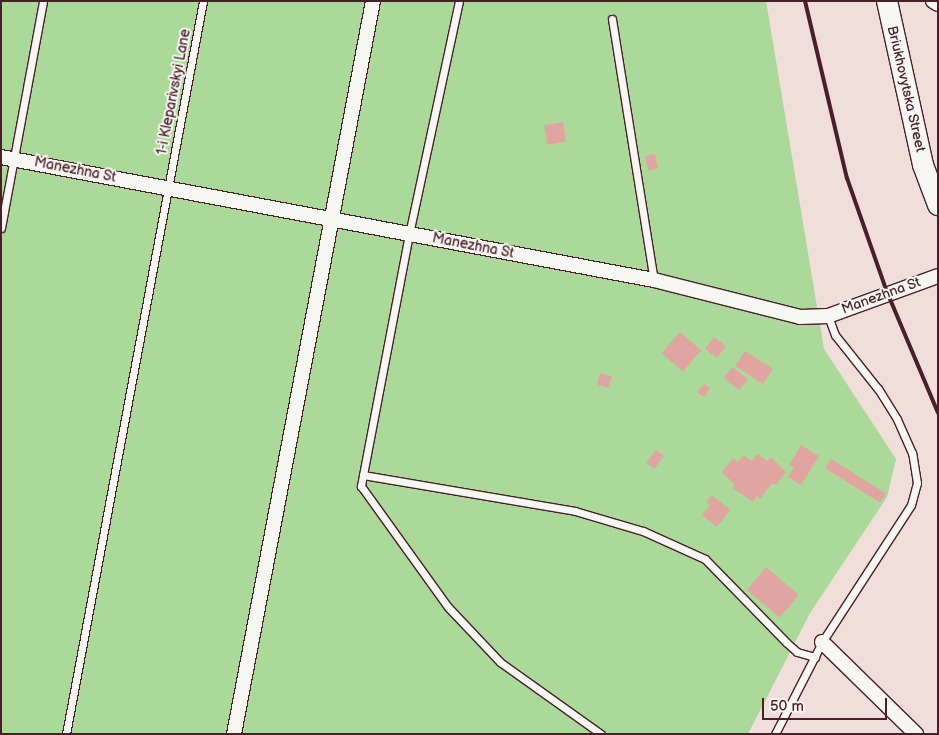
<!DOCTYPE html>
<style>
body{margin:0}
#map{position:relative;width:939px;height:735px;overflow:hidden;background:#efded9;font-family:"Balsamiq Sans",sans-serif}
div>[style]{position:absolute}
.green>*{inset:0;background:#abd999}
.building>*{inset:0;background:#e0a5a0;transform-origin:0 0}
.roads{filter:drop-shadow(1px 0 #4a1f2b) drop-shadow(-1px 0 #4a1f2b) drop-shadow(0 1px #4a1f2b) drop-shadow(0 -1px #4a1f2b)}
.lane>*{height:7px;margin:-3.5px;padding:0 3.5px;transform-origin:3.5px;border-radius:3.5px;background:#f6f6f2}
.street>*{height:14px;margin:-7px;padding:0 7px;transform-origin:7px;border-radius:7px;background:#f6f6f2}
.secondary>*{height:20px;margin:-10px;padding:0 10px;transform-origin:10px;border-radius:10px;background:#f6f6f2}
.rail>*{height:4px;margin:-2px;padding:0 2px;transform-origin:2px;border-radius:2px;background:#4a1f2b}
span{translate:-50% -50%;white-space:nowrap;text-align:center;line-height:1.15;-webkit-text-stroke:4px #f6f6f2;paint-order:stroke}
.street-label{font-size:14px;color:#4a1f2b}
.frame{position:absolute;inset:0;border:2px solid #4a1f2b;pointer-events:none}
.scale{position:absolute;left:762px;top:698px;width:125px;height:22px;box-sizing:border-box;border:2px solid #4a1f2b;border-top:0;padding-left:6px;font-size:15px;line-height:18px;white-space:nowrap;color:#4a1f2b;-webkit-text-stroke:4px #f6f6f2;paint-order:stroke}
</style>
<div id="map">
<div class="green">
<div style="clip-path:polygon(1px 1px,766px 1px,824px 349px,896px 459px,887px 497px,810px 613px,748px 734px,1px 734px)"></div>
</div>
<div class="building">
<div style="left:563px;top:122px;width:20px;height:19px;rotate:81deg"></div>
<div style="clip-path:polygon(655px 154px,658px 168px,649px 171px,645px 156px)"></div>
<div style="left:680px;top:332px;width:28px;height:28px;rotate:41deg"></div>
<div style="left:714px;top:337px;width:15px;height:15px;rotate:37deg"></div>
<div style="left:745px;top:351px;width:33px;height:18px;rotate:33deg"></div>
<div style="left:732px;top:367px;width:20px;height:14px;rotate:37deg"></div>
<div style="left:600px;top:373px;width:12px;height:12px;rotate:14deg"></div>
<div style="clip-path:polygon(704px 384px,710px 388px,704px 397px,697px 392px)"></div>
<div style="clip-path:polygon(801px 445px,819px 456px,801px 485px,788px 477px,794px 467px,789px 465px)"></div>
<div style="left:656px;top:450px;width:10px;height:16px;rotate:37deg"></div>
<div style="clip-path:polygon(758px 454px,767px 461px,771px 457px,786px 472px,776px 485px,772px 483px,760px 499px,757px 496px,753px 502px,733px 488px,735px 485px,722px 472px,733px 458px,738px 462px,743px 455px,752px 461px)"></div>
<div style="left:831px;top:459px;width:65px;height:11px;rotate:32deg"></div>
<div style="clip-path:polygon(712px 495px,730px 510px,717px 527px,702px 515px,710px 505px,706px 502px)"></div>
<div style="left:766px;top:567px;width:43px;height:30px;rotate:40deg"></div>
</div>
<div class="roads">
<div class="lane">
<div style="left:459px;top:1px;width:238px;rotate:102.1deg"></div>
<div style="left:409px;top:234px;width:257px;rotate:100.8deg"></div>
<div style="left:361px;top:486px;width:149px;rotate:54.3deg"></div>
<div style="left:448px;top:607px;width:76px;rotate:46.6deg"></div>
<div style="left:500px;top:662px;width:124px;rotate:35.5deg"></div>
<div style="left:612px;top:19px;width:264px;rotate:80.9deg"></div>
<div style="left:1px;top:228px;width:231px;rotate:-79.5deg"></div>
<div style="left:363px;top:475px;width:215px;rotate:9.6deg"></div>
<div style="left:575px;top:511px;width:71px;rotate:16.4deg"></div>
<div style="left:643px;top:531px;width:68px;rotate:24.3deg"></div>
<div style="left:705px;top:559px;width:117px;rotate:45.7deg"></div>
<div style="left:787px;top:643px;width:13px;rotate:42deg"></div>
<div style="left:797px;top:652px;width:19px;rotate:16deg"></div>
<div style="left:66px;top:734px;width:746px;rotate:-79.41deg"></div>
<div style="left:775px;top:734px;width:103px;rotate:-62.9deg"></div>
<div style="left:822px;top:642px;width:163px;rotate:-57deg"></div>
<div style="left:911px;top:505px;width:23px;rotate:-75deg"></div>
<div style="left:917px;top:483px;width:30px;rotate:-99deg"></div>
<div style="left:912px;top:453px;width:37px;rotate:-114deg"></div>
<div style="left:897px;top:419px;width:36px;rotate:-122deg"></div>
<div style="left:878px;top:389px;width:69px;rotate:-128.5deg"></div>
<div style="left:835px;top:335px;width:20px;rotate:-110deg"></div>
</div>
<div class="street">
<div style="left:933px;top:1px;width:6px;rotate:31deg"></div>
<div style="left:1px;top:157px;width:664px;rotate:10.67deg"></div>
<div style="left:654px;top:280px;width:151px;rotate:14.2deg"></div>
<div style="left:800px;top:317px;width:28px;rotate:-2deg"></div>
<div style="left:828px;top:316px;width:117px;rotate:-20deg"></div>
<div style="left:822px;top:642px;width:132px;rotate:44.4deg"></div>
<div style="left:234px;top:734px;width:746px;rotate:-79.26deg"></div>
</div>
<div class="secondary">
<div style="left:887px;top:1px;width:168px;rotate:77.6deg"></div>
<div style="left:923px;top:165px;width:43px;rotate:69.4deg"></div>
</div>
</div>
<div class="rail">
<div style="left:805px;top:1px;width:182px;rotate:76.7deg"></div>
<div style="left:847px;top:178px;width:121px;rotate:70.7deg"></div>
<div style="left:887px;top:292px;width:131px;rotate:67.1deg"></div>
</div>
<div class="street-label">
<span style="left:906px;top:89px;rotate:77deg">Briukhovytska Street</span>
<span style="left:174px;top:92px;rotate:-79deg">1-i Kleparivskyi Lane</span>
<span style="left:75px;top:170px;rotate:11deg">Manezhna St</span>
<span style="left:473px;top:246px;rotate:11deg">Manezhna St</span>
<span style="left:881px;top:296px;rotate:-20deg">Manezhna St</span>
</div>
<div class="frame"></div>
<div class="scale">50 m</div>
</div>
